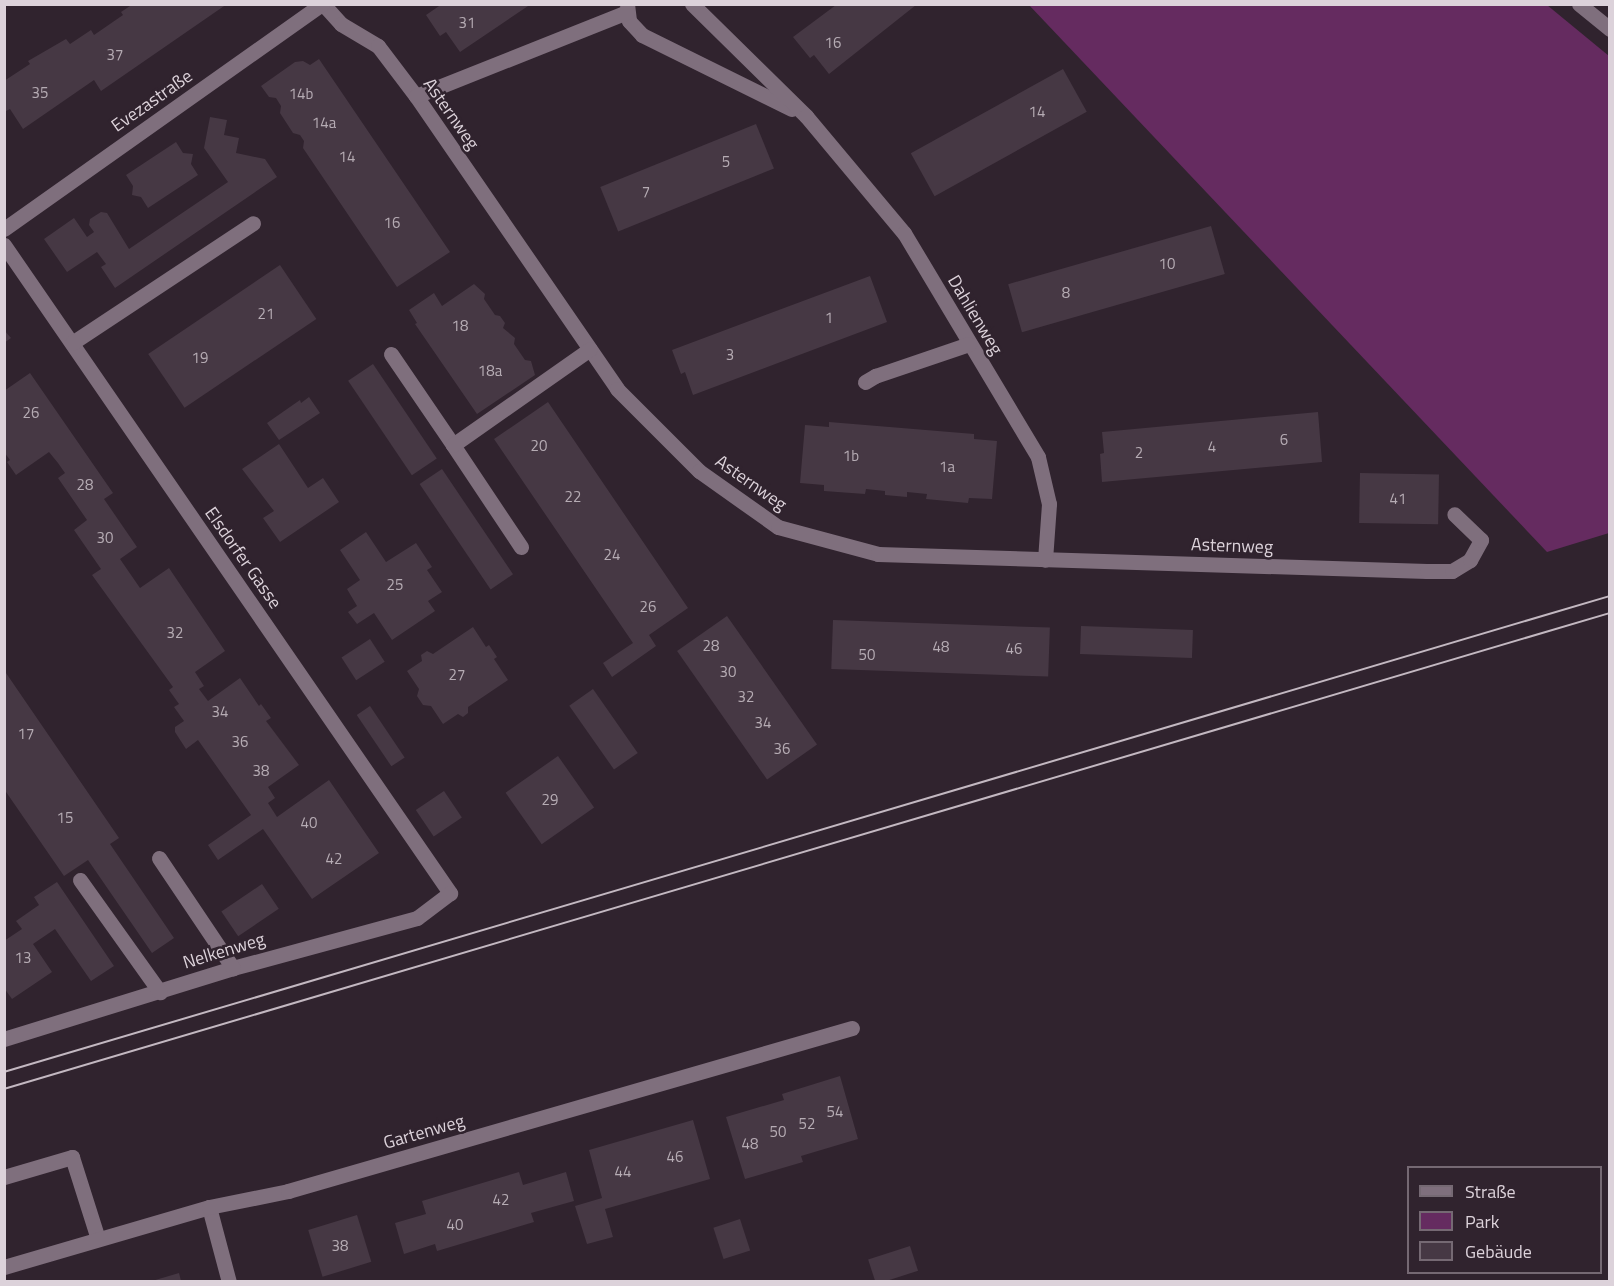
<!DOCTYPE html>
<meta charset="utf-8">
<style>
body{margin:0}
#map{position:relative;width:1614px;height:1286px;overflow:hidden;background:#30232e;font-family:"Titillium Web",sans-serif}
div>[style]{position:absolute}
.green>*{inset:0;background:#652b60}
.building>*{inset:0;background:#463844;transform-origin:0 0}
.minor>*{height:15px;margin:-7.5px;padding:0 7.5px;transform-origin:7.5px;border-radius:7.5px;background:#7f6f7d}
.tram>*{height:1.5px;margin:-0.75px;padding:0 0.75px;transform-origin:0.75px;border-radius:0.75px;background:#c3b8c1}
span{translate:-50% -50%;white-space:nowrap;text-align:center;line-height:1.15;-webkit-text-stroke:5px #30232e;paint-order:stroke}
.number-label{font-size:15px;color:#b6acb4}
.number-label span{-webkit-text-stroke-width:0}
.street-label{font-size:18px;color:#dcd2da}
.frame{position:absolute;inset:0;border:6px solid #dcd2da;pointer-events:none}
.legend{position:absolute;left:1407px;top:1166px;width:195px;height:108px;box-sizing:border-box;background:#30232e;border:2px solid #756973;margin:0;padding:8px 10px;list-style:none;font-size:18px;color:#dcd2da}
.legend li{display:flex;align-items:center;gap:12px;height:30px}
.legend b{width:30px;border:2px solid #756973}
</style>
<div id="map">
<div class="green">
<div style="clip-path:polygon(1029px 5px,1547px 5px,1609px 56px,1609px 533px,1547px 552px)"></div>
</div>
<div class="building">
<div style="clip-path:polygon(133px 4px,227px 4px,101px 91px,94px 80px,23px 129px,10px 109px,4px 112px,4px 81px,30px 64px,28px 61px,66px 39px,70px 44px,91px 30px,94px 35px,123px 15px,121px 12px)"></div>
<div style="clip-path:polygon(442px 4px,531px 4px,460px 52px,446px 32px,440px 36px,426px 15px)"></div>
<div style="clip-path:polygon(836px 5px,916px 5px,829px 74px,814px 55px,810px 58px,793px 37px)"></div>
<div style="clip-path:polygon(319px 59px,450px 252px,397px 287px,303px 148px,304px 141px,300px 135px,293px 133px,280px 113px,281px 106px,276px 98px,269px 97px,261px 86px,295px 62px,303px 61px,310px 65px)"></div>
<div style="left:1063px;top:69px;width:49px;height:174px;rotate:61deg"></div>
<div style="clip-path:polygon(210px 117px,227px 120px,224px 135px,239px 138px,236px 153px,265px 159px,277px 177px,115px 288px,101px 267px,106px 264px,97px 252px,67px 272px,44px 239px,74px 218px,87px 237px,94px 232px,89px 225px,90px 219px,101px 212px,107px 213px,129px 249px,228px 182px,204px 148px)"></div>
<div style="left:756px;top:124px;width:48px;height:168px;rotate:68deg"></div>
<div style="clip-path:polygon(176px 142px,183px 153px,193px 154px,191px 164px,198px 175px,148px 208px,141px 197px,132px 195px,133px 186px,126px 175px)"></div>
<div style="left:1211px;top:226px;width:50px;height:211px;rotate:74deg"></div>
<div style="left:280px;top:265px;width:65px;height:159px;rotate:56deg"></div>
<div style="clip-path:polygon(870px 276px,887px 322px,693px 395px,685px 372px,681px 374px,672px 350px)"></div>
<div style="clip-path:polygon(474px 284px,485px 294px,484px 299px,495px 315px,500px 316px,505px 323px,503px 328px,515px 338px,514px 344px,525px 360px,531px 361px,535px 375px,477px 414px,415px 324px,417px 323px,409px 310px,434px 293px,442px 306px)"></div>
<div style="clip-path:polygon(4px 330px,11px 338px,4px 343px)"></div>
<div style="left:373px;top:364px;width:114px;height:30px;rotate:56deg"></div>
<div style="clip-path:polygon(30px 373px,113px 493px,104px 499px,137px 547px,120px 559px,140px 588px,169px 568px,225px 651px,195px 672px,204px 686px,199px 689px,208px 701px,240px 678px,259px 706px,261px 704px,271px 718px,266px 721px,299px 765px,268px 787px,275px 798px,268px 803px,277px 817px,329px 780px,379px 853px,312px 899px,263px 829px,218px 860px,208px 845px,251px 815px,198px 740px,186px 749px,175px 732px,175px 727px,184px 721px,174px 707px,179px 704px,169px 690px,173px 687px,92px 575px,101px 569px,74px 530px,87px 520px,58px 478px,65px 473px,58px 463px,49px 452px,16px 475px,7px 462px,10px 460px,4px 452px,4px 391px)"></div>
<div style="clip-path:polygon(309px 397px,320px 413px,279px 440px,267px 423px,300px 400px,301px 403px)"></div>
<div style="clip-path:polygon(548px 402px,688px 608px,649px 635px,656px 646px,612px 677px,603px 663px,633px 643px,494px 439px)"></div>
<div style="clip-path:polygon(1318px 412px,1322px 462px,1102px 482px,1100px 454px,1104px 453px,1102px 432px)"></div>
<div style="clip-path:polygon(829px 422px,974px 434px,974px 439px,997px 441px,992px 499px,969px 498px,968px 503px,926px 499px,927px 494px,907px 492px,907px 497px,885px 495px,885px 491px,866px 489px,865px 494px,824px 491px,824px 485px,800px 483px,805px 425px,829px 427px)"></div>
<div style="clip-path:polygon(279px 444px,308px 488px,323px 478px,339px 502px,280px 542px,263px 518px,274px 511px,242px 469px)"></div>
<div style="left:442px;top:469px;width:127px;height:27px;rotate:56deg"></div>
<div style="left:1360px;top:473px;width:79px;height:50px;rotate:1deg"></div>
<div style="clip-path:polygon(366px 532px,386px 562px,416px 543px,432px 567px,427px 570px,442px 592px,428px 601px,435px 611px,392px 640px,374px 613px,357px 624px,348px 612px,357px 606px,347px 589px,360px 580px,340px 550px)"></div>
<div style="left:727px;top:616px;width:157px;height:61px;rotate:55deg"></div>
<div style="left:833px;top:620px;width:217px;height:49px;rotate:2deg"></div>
<div style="left:1081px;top:626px;width:112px;height:28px;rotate:2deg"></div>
<div style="clip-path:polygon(473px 627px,486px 647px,489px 645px,497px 657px,494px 659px,508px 680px,468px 707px,468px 713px,463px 717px,458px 714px,443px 724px,431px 706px,423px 705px,417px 696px,419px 689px,407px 671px,422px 661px,421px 655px,427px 651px,433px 654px)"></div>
<div style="left:370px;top:639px;width:27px;height:34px;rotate:57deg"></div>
<div style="clip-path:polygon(6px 673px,119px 838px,110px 844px,174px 938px,152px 953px,88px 860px,64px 876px,4px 789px)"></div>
<div style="left:593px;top:689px;width:78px;height:29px;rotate:55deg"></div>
<div style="left:370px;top:706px;width:62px;height:16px;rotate:56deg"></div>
<div style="left:558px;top:756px;width:63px;height:64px;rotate:55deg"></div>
<div style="left:444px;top:791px;width:32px;height:34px;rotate:56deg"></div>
<div style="clip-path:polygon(57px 882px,114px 966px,91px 981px,55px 929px,33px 944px,52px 972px,12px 999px,4px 988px,4px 941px,22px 929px,16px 921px,39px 905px,34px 897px)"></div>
<div style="left:262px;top:884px;width:30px;height:49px;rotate:56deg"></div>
<div style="clip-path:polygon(840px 1076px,858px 1139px,801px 1156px,803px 1162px,745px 1179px,726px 1117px,784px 1100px,782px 1094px)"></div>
<div style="clip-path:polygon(693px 1120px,710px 1179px,605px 1209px,613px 1237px,587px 1244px,575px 1206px,602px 1198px,589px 1150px)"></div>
<div style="clip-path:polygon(519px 1172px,523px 1185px,566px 1172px,574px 1201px,531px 1213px,534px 1222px,437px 1251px,435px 1244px,404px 1254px,395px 1223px,426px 1214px,422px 1201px)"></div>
<div style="left:357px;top:1215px;width:49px;height:51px;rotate:73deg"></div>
<div style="left:740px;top:1219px;width:33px;height:28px;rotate:72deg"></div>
<div style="left:910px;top:1246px;width:26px;height:44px;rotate:72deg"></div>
<div style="clip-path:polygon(179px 1273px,181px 1281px,152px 1281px)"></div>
</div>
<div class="minor">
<div style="left:323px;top:4px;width:27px;rotate:48deg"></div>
<div style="left:341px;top:24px;width:43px;rotate:30.7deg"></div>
<div style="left:378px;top:46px;width:63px;rotate:52.8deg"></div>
<div style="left:416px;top:96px;width:355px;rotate:55.5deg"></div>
<div style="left:617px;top:389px;width:116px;rotate:45deg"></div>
<div style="left:699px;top:471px;width:97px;rotate:35.3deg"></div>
<div style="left:778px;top:527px;width:104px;rotate:15.1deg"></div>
<div style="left:878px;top:554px;width:549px;rotate:1.77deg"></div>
<div style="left:1427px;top:571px;width:25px"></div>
<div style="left:1452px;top:571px;width:21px;rotate:-31deg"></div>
<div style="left:1470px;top:560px;width:23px;rotate:-61deg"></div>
<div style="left:1481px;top:540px;width:37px;rotate:-136deg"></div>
<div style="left:627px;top:4px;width:17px;rotate:83deg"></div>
<div style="left:629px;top:21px;width:19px;rotate:47deg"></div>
<div style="left:642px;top:35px;width:167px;rotate:26.3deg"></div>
<div style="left:692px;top:4px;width:160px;rotate:44.5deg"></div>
<div style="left:806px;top:116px;width:153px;rotate:50.1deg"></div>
<div style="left:904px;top:233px;width:261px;rotate:59.1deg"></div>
<div style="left:1038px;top:457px;width:48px;rotate:76.8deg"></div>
<div style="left:1049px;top:504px;width:56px;rotate:94.1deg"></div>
<div style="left:1579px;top:4px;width:40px;rotate:39deg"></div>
<div style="left:416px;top:96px;width:227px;rotate:-21.7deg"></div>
<div style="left:4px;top:229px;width:390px;rotate:-35.3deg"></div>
<div style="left:4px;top:245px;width:787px;rotate:55.46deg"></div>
<div style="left:450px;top:893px;width:41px;rotate:142.9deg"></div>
<div style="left:417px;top:918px;width:191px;rotate:164.8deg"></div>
<div style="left:233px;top:968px;width:240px;rotate:162.8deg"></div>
<div style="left:72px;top:343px;width:217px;rotate:-33.5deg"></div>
<div style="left:391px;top:354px;width:110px;rotate:55.7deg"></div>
<div style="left:865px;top:382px;width:12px;rotate:-31deg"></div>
<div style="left:875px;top:376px;width:99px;rotate:-18.8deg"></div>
<div style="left:521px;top:547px;width:123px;rotate:-123.7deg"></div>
<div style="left:453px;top:445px;width:167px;rotate:-35deg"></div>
<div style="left:159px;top:858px;width:133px;rotate:56.1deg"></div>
<div style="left:80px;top:880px;width:138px;rotate:54.5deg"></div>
<div style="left:4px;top:1177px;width:71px;rotate:-16.4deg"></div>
<div style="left:72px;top:1157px;width:86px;rotate:72.4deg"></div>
<div style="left:209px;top:1207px;width:78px;rotate:75.1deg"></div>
<div style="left:4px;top:1267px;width:214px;rotate:-16.3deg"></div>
<div style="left:209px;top:1207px;width:81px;rotate:-11.4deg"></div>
<div style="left:288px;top:1191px;width:587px;rotate:-16.12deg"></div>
</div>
<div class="tram">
<div style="left:4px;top:1072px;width:1675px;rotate:-16.51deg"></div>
<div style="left:4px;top:1089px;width:1675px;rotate:-16.51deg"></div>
</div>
<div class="number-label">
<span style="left:467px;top:23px">31</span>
<span style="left:833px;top:43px">16</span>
<span style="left:115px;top:55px">37</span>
<span style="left:40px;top:93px">35</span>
<span style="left:301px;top:94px">14b</span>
<span style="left:1037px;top:112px">14</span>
<span style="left:324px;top:123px">14a</span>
<span style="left:347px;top:157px">14</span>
<span style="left:726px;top:162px">5</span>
<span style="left:646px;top:192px">7</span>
<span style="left:392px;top:223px">16</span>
<span style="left:1167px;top:264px">10</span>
<span style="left:1066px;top:293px">8</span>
<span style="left:266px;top:314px">21</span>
<span style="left:829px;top:318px">1</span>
<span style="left:460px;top:326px">18</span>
<span style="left:730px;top:355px">3</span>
<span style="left:200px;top:358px">19</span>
<span style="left:490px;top:371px">18a</span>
<span style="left:31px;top:413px">26</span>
<span style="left:1284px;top:440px">6</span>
<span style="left:539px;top:446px">20</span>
<span style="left:1212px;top:447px">4</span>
<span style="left:1139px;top:453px">2</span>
<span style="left:851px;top:456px">1b</span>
<span style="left:947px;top:467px">1a</span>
<span style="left:85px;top:485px">28</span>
<span style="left:573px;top:497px">22</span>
<span style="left:1398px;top:499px">41</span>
<span style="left:105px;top:538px">30</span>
<span style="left:612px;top:555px">24</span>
<span style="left:395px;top:585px">25</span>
<span style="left:648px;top:607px">26</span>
<span style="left:175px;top:633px">32</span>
<span style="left:711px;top:646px">28</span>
<span style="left:941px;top:647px">48</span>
<span style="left:1014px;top:649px">46</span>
<span style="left:867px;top:655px">50</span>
<span style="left:728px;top:672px">30</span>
<span style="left:457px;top:675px">27</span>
<span style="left:746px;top:697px">32</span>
<span style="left:220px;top:712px">34</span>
<span style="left:763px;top:723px">34</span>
<span style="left:26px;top:734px">17</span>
<span style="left:240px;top:742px">36</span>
<span style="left:782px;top:749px">36</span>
<span style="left:261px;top:771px">38</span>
<span style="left:550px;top:800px">29</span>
<span style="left:65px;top:818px">15</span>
<span style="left:309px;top:823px">40</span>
<span style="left:334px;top:859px">42</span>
<span style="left:23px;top:958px">13</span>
<span style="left:835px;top:1112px">54</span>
<span style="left:807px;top:1124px">52</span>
<span style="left:778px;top:1132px">50</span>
<span style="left:750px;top:1144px">48</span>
<span style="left:675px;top:1157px">46</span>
<span style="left:623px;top:1172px">44</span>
<span style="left:501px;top:1200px">42</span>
<span style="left:455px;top:1225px">40</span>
<span style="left:340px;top:1246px">38</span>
</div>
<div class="street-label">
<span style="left:152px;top:101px;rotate:-35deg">Evezastraße</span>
<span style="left:451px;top:114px;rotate:55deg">Asternweg</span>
<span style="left:975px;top:315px;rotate:59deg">Dahlienweg</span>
<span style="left:751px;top:483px;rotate:35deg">Asternweg</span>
<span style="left:1232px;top:546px;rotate:2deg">Asternweg</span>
<span style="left:243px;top:558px;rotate:55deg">Elsdorfer Gasse</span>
<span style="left:224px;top:951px;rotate:-17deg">Nelkenweg</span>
<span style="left:424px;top:1132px;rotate:-16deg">Gartenweg</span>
</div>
<div class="frame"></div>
<ul class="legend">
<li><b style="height:8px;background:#7f6f7d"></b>Straße</li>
<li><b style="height:16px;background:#652b60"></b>Park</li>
<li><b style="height:16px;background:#463844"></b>Gebäude</li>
</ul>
</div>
